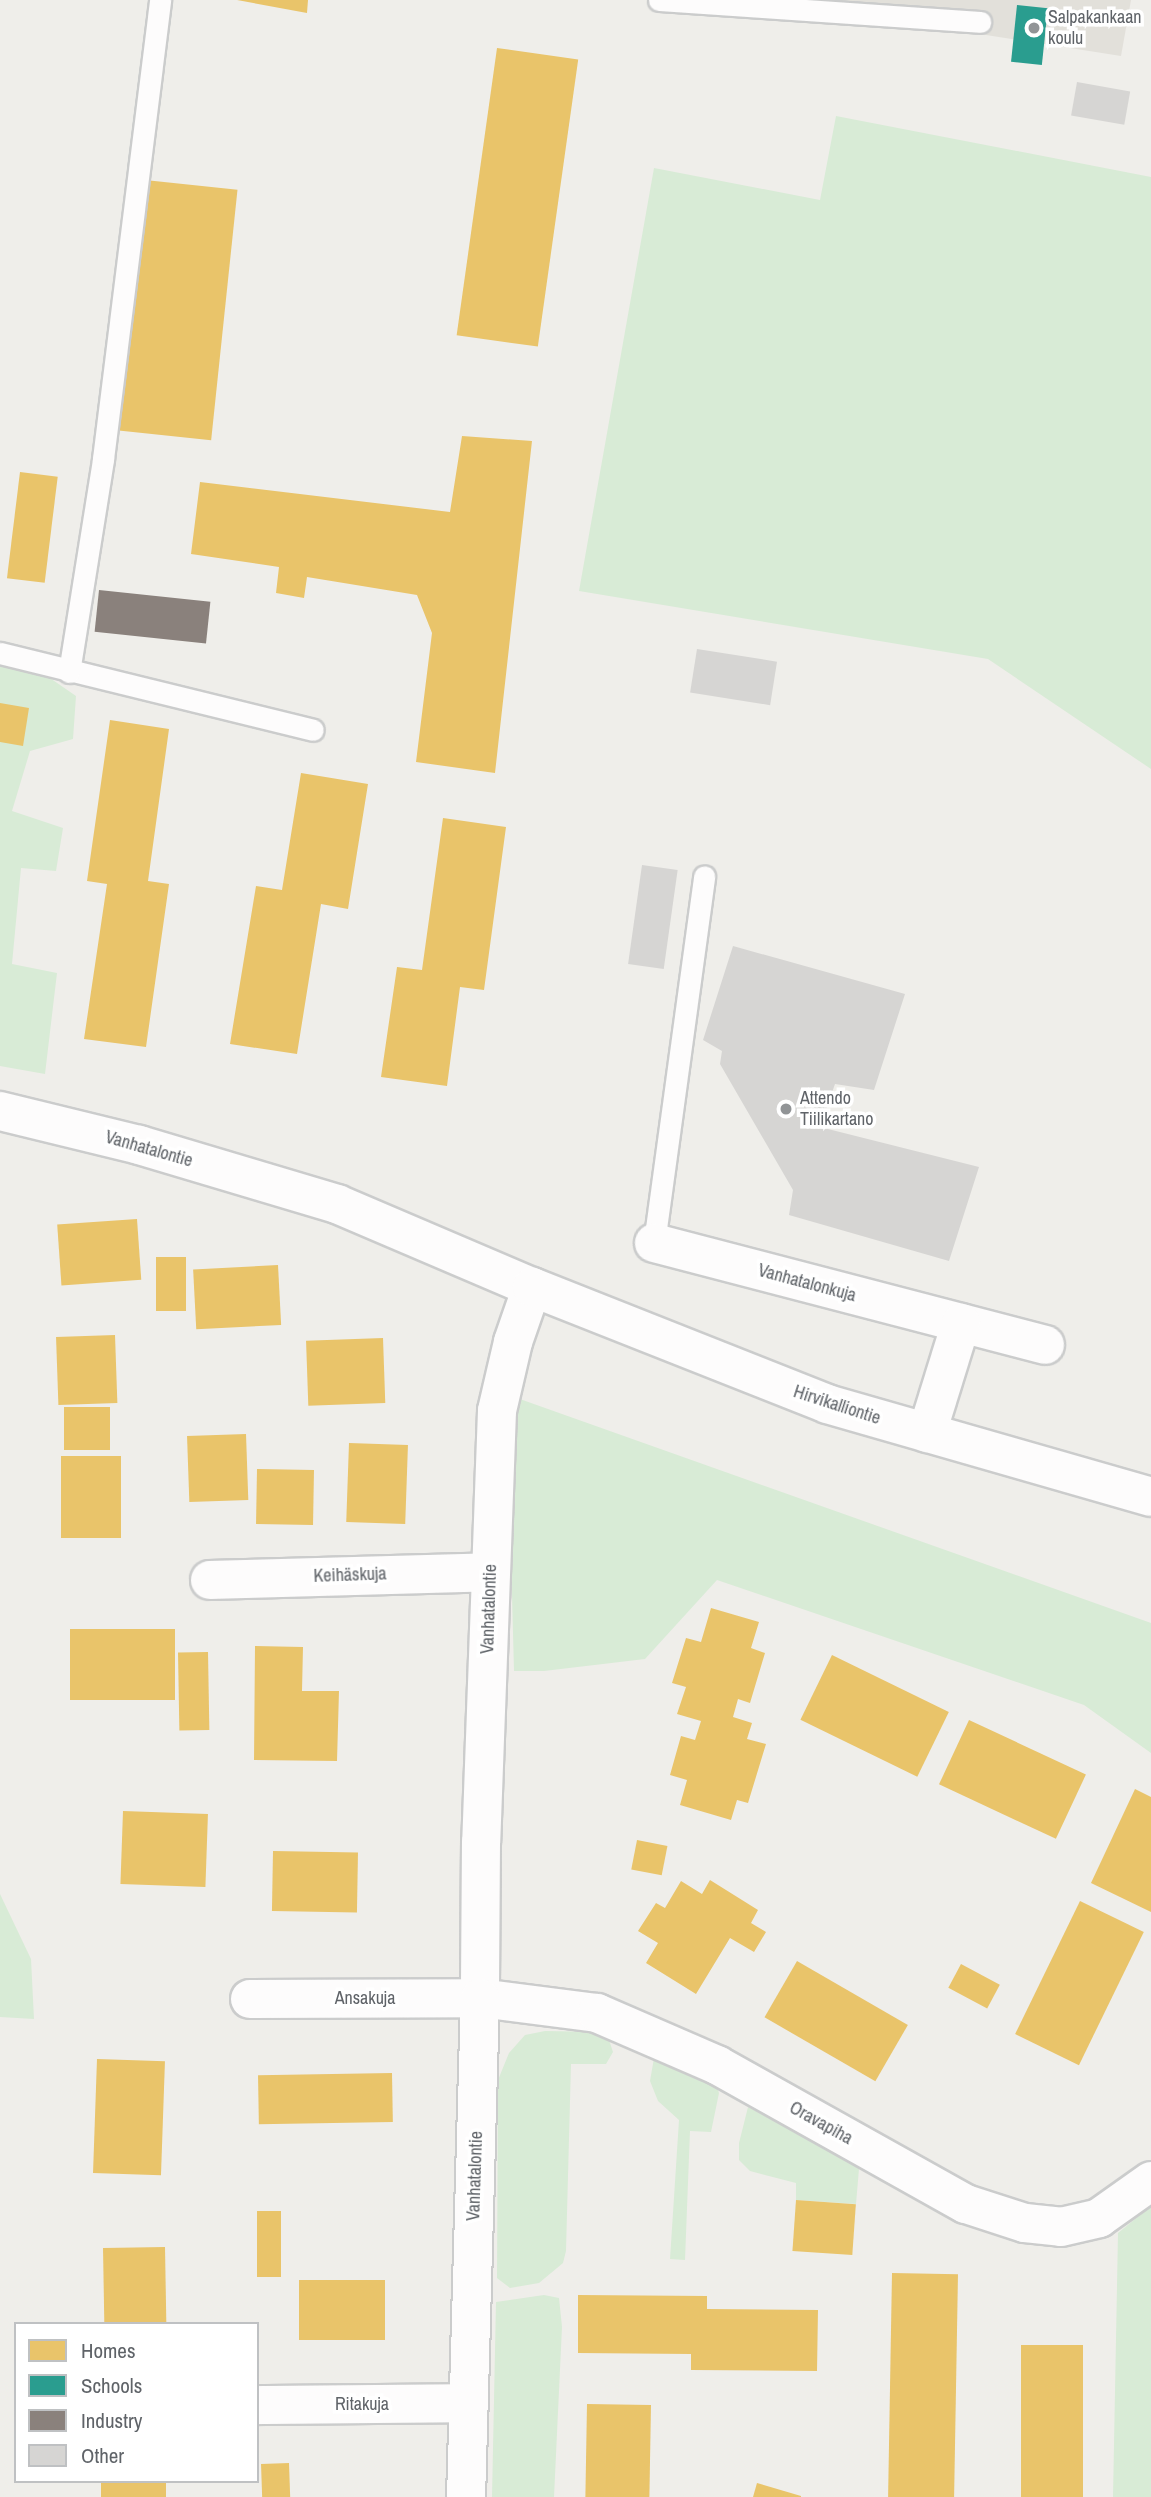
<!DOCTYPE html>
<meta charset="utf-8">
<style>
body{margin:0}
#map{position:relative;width:1151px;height:2497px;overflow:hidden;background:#efeeea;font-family:"Archivo Narrow",sans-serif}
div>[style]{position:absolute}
.education>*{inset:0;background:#e2e0da}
.green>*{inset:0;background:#d8ebd6}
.homes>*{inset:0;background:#e9c46a;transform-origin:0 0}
.schools>*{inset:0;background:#2a9d8f;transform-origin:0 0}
.industry>*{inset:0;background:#8a817c;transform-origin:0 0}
.building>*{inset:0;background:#d6d5d3;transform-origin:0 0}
.roads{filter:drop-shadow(2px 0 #cbcccc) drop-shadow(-2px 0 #cbcccc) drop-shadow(0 2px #cbcccc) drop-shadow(0 -2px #cbcccc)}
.service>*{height:21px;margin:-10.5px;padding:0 10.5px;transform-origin:10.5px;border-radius:10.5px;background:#fdfcfc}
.minor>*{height:38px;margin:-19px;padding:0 19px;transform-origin:19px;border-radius:19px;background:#fdfcfc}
.tertiary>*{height:38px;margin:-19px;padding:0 19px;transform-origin:19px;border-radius:19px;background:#fdfcfc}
.dots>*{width:19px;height:19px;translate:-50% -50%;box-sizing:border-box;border:4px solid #fff;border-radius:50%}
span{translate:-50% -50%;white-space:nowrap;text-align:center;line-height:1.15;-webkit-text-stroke:7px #fff;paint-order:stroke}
.poi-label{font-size:18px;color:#5f6368}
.left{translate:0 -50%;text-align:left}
.street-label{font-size:18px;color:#5f6368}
.legend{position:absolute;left:14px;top:2322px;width:245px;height:161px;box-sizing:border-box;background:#fff;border:2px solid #bfc1c3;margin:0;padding:9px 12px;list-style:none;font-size:21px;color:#5f6368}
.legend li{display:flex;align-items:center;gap:14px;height:35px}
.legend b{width:35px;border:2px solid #bfc1c3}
</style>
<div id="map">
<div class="education">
<div style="clip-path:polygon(762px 0,1131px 0,1121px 56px)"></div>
</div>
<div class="green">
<div style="clip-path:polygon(836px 116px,1151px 177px,1151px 769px,988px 659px,579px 591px,654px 168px,820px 200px)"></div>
<div style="clip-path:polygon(0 666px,47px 676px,76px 696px,73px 739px,30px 751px,12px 811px,63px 828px,56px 871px,21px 868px,12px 964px,57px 973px,45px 1074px,0 1066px)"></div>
<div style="clip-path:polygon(517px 1398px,1151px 1623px,1151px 1753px,1084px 1705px,717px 1580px,645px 1659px,544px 1671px,514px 1671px,511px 1558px)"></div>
<div style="clip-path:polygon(0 1894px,31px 1959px,34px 2019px,0 2017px)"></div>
<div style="clip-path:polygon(545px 2031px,601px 2032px,609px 2040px,613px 2052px,606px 2064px,571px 2064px,566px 2251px,563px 2263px,539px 2283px,510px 2288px,497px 2278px,498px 2080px,509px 2053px,525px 2035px)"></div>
<div style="clip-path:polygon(654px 2058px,716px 2084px,719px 2093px,711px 2132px,690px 2131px,685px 2260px,670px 2259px,679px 2120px,658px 2101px,650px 2081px)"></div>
<div style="clip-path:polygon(748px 2107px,853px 2163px,859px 2169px,856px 2204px,796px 2200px,796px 2183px,750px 2171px,739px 2160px,739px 2143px)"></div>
<div style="clip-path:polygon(1151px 2206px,1151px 2497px,1113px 2497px,1118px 2233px)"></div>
<div style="clip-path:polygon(544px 2295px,559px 2298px,562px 2327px,554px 2497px,492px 2497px,496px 2302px)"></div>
</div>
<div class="homes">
<div style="clip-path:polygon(237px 0,308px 0,307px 13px)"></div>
<div style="left:497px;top:48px;width:82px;height:290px;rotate:8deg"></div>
<div style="left:145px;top:180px;width:93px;height:252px;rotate:6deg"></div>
<div style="clip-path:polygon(462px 436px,532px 441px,495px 773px,416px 762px,432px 633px,417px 595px,307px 577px,304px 598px,276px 593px,279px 567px,191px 554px,200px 482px,450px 512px)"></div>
<div style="left:20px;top:472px;width:38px;height:107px;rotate:7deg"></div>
<div style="clip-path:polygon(0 703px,29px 708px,23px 746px,0 742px)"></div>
<div style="clip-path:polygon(110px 720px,169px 729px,148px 881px,169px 884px,146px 1047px,84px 1039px,107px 884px,87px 881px)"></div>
<div style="clip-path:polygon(301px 773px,368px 784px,348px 909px,321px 904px,297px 1054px,230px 1044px,256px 886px,282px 890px)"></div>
<div style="clip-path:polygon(443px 818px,506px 827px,484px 990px,460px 987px,447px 1086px,381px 1077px,397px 967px,422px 970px)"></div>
<div style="left:137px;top:1219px;width:61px;height:80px;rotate:86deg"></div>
<div style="left:156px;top:1257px;width:30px;height:54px"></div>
<div style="left:278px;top:1265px;width:60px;height:85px;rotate:87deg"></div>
<div style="left:115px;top:1335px;width:68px;height:59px;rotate:88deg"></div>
<div style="left:383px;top:1338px;width:65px;height:77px;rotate:88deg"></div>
<div style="left:64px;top:1407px;width:46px;height:43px"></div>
<div style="left:246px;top:1434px;width:66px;height:59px;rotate:88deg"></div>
<div style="left:349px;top:1443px;width:59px;height:79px;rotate:2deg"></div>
<div style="left:61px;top:1456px;width:60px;height:82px"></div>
<div style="left:257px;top:1469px;width:57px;height:55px;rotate:1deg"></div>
<div style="clip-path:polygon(711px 1608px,759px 1622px,751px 1648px,765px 1653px,750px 1703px,738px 1699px,733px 1717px,752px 1723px,747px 1739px,766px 1744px,748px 1803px,737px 1800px,731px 1820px,680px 1805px,687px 1780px,670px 1775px,681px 1736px,695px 1740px,701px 1721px,677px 1714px,686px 1687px,672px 1683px,686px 1638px,701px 1642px)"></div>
<div style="left:70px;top:1629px;width:105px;height:71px"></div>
<div style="clip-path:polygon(255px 1646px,303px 1647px,302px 1691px,339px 1691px,337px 1761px,254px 1760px)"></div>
<div style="left:208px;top:1652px;width:78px;height:30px;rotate:89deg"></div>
<div style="left:832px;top:1655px;width:130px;height:72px;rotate:26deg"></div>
<div style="left:969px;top:1720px;width:129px;height:71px;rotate:25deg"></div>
<div style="clip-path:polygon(1135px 1789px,1151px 1797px,1151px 1912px,1091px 1883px)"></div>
<div style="left:123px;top:1811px;width:85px;height:73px;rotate:2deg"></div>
<div style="left:637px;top:1840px;width:31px;height:30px;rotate:11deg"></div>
<div style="left:273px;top:1851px;width:85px;height:60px;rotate:1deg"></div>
<div style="clip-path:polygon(710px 1880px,758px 1910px,751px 1923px,766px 1932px,754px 1952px,730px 1938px,696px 1994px,646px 1963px,658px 1943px,638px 1931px,656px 1903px,665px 1908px,681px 1881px,702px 1894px)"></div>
<div style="left:1080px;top:1901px;width:71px;height:148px;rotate:26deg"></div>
<div style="left:797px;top:1961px;width:128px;height:65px;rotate:30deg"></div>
<div style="left:961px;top:1964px;width:44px;height:27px;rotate:28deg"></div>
<div style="left:97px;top:2059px;width:68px;height:114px;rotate:2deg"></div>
<div style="left:392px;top:2073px;width:49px;height:134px;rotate:89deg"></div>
<div style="left:796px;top:2200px;width:60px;height:51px;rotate:4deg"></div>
<div style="left:257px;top:2211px;width:24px;height:66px"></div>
<div style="left:165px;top:2247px;width:77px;height:62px;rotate:89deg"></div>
<div style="left:892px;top:2273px;width:66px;height:224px;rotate:1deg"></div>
<div style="left:299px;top:2280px;width:86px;height:60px"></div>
<div style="clip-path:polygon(578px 2295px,707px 2296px,707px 2309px,818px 2310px,817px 2371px,691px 2370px,691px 2354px,578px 2353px)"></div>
<div style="left:1021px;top:2345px;width:62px;height:152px"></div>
<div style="left:587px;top:2404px;width:64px;height:93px;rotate:1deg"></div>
<div style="left:289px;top:2463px;width:34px;height:28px;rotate:88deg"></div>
<div style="left:101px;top:2481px;width:65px;height:16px"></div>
<div style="clip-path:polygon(757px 2483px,801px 2496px,801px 2497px,753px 2497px)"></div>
</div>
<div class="schools">
<div style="left:1017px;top:5px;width:31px;height:57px;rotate:6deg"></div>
</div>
<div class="industry">
<div style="left:99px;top:590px;width:112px;height:42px;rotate:6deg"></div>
</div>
<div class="building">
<div style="left:1077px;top:82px;width:54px;height:34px;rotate:10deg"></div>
<div style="left:697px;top:649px;width:81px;height:44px;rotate:9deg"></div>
<div style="left:642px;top:865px;width:36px;height:100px;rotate:8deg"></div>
<div style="clip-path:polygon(733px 946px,905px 994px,874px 1090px,835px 1084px,820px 1127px,979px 1167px,949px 1261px,789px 1215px,793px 1190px,720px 1064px,722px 1051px,703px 1040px)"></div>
</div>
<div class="roads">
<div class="service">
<div style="left:659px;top:0;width:322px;rotate:3.9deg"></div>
<div style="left:0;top:653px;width:322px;rotate:13.8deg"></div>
<div style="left:69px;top:672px;width:216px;rotate:-80.9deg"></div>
<div style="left:103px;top:459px;width:463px;rotate:-82.9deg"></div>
<div style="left:654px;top:1243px;width:370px;rotate:-82.2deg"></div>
</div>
<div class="minor">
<div style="left:654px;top:1243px;width:404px;rotate:14.6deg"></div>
<div style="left:927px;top:1433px;width:115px;rotate:-72.8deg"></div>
<div style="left:210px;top:1580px;width:280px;rotate:-1.6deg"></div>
<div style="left:250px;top:1999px;width:230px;rotate:-0.2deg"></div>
<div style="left:480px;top:1998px;width:118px;rotate:7.3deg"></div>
<div style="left:597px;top:2013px;width:131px;rotate:23.4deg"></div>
<div style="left:717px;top:2065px;width:285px;rotate:29.2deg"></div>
<div style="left:966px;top:2204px;width:62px;rotate:17.9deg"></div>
<div style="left:1025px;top:2223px;width:36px;rotate:6deg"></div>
<div style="left:1061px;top:2227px;width:39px;rotate:-13deg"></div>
<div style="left:1099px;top:2218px;width:64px;rotate:-35.4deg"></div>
<div style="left:257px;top:2405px;width:211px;rotate:-0.5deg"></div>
</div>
<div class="tertiary">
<div style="left:0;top:1111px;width:143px;rotate:13.7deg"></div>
<div style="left:139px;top:1145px;width:207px;rotate:16.6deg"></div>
<div style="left:337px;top:1204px;width:212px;rotate:23.1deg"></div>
<div style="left:532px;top:1287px;width:58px;rotate:109.1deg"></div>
<div style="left:513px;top:1342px;width:71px;rotate:103.1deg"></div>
<div style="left:497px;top:1411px;width:431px;rotate:92.1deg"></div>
<div style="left:481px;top:1842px;width:156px;rotate:90.4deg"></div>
<div style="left:480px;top:1998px;width:499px;rotate:91.6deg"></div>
<div style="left:532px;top:1287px;width:317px;rotate:21.6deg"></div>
<div style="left:827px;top:1404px;width:337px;rotate:16deg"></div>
</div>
</div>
<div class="dots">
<div style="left:1034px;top:28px;background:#919496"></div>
<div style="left:786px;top:1109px;background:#919496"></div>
</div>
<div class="poi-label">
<span class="left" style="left:1048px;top:28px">Salpakankaan<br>koulu</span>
<span class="left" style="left:800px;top:1109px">Attendo<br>Tiilikartano</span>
</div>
<div class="street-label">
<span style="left:149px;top:1149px;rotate:16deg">Vanhatalontie</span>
<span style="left:807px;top:1283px;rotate:15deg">Vanhatalonkuja</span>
<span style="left:837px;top:1405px;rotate:18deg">Hirvikalliontie</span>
<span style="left:350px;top:1575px;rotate:-2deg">Keihäskuja</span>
<span style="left:489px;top:1609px;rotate:-88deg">Vanhatalontie</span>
<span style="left:365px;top:1998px">Ansakuja</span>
<span style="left:821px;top:2123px;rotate:29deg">Oravapiha</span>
<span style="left:475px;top:2176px;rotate:-88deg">Vanhatalontie</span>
<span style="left:362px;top:2404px">Ritakuja</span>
</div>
<ul class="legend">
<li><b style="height:19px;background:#e9c46a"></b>Homes</li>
<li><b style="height:19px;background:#2a9d8f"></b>Schools</li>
<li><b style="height:19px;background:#8a817c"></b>Industry</li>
<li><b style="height:19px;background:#d6d5d3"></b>Other</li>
</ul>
</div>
